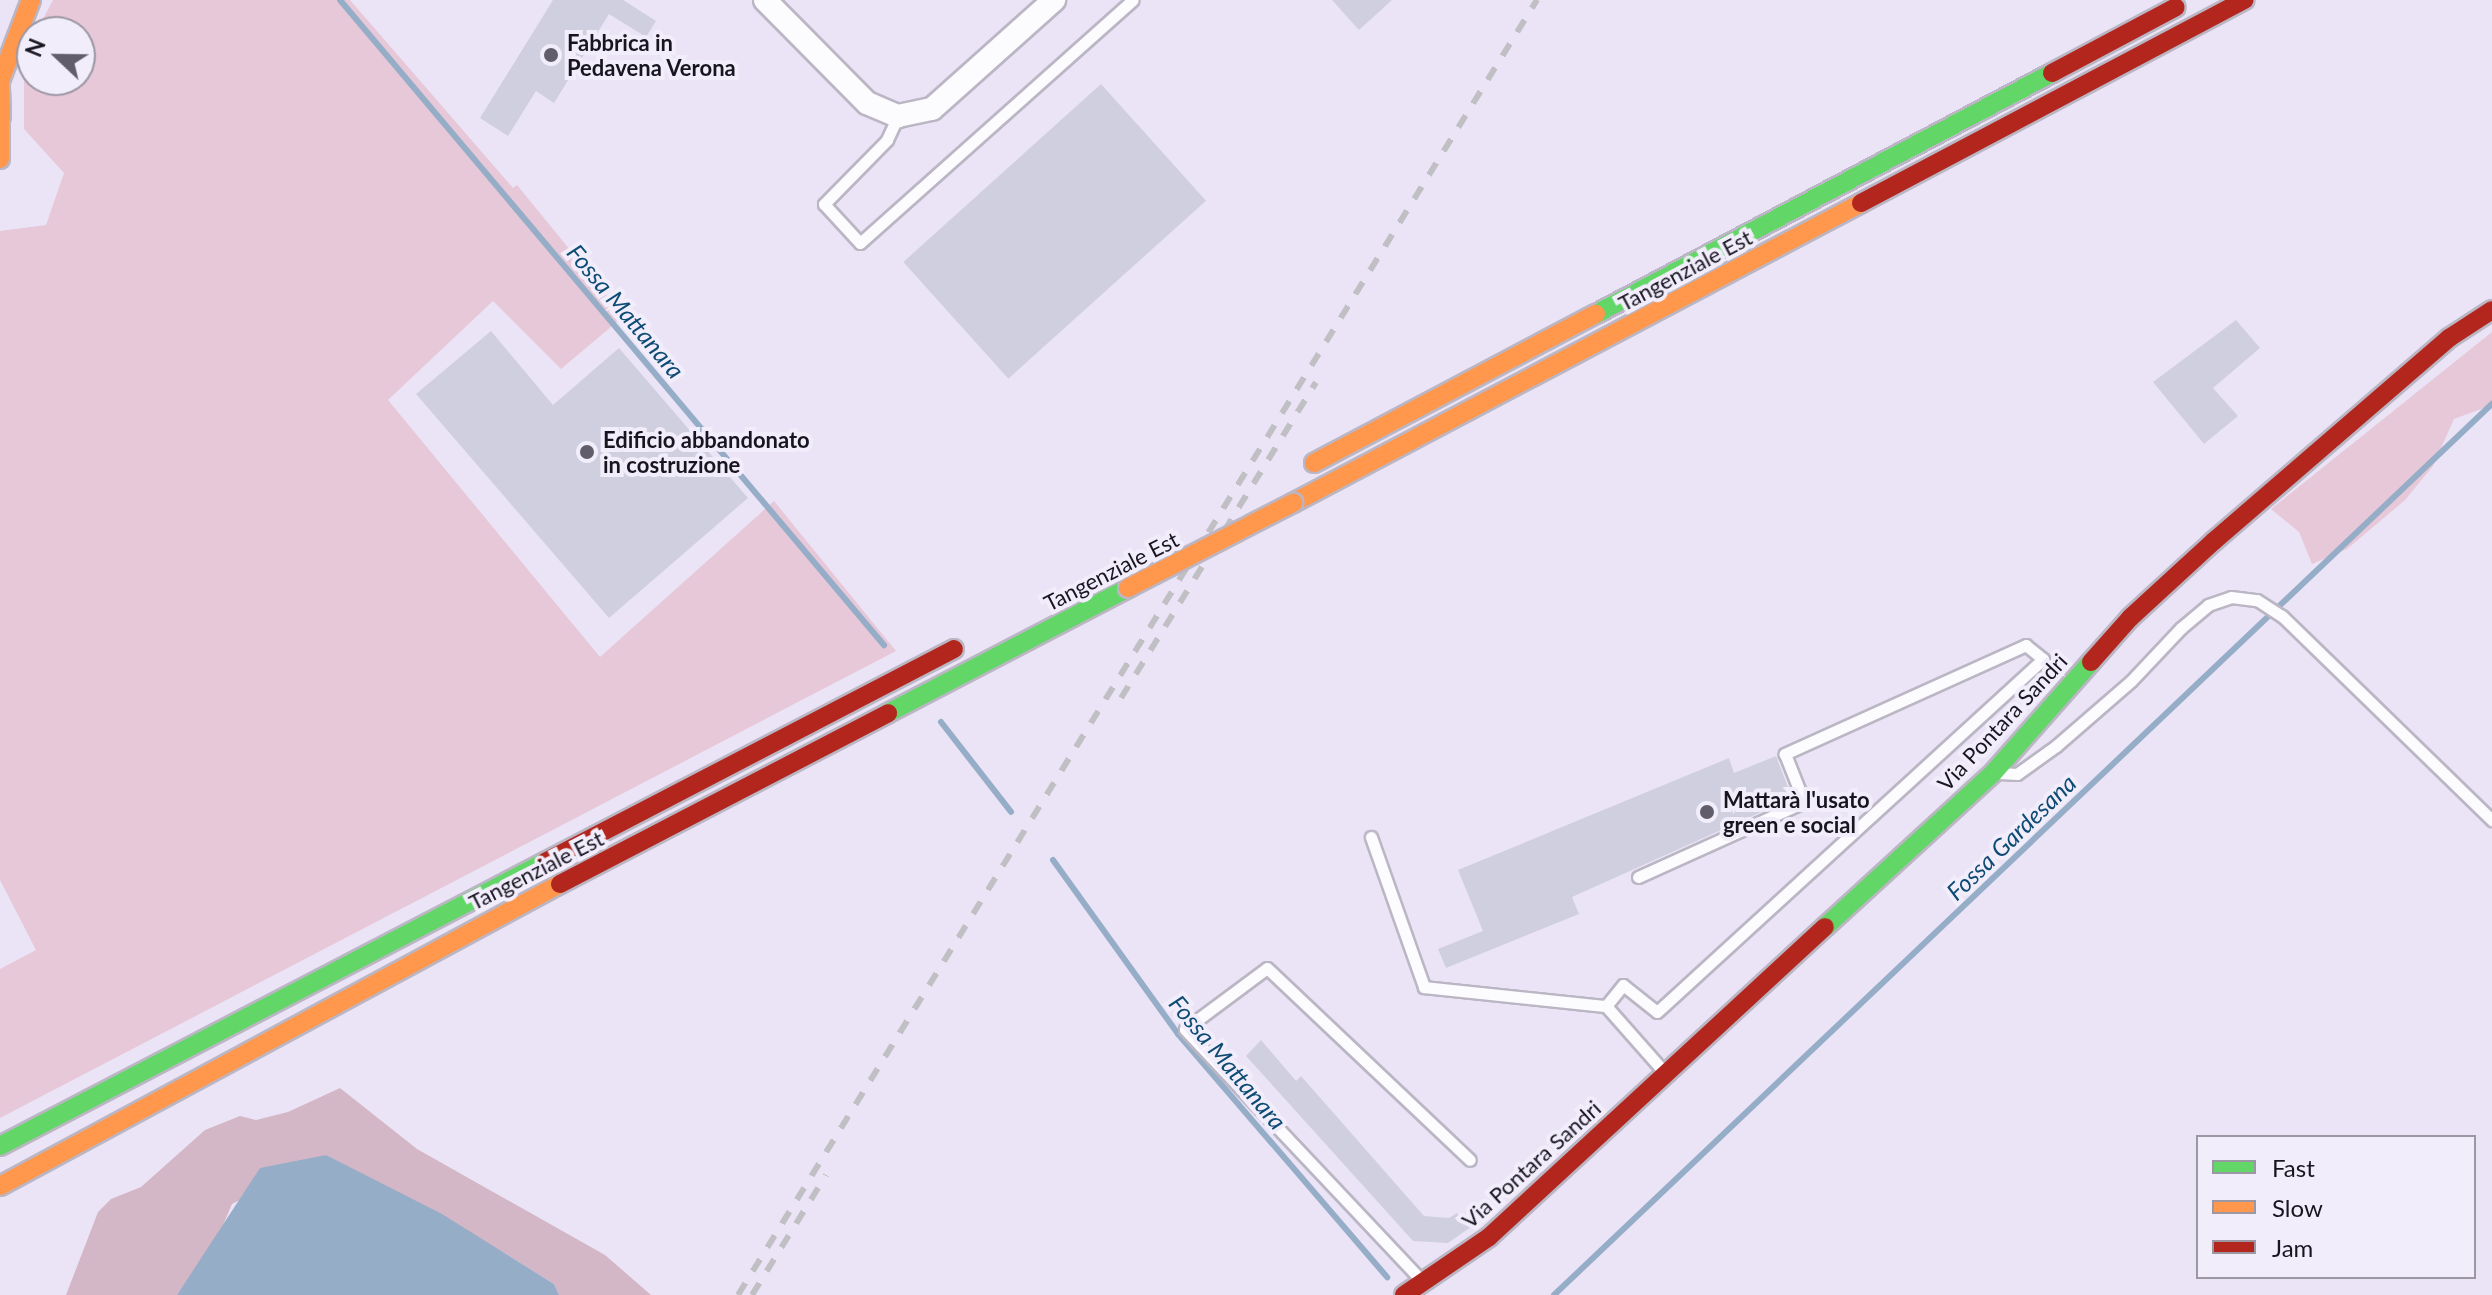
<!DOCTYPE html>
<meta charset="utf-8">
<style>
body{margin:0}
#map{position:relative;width:2492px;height:1295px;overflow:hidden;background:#ebe4f6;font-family:Lato,sans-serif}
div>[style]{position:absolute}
.green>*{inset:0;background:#e7c8d8}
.forest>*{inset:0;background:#d4b7c6}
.water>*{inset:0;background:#96adc7}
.stream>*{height:6px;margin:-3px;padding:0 3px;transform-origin:3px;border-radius:3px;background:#96adc7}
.building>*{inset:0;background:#d0cfe0;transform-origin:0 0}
.roads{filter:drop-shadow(2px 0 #bbb6c4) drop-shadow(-2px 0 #bbb6c4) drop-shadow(0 2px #bbb6c4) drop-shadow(0 -2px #bbb6c4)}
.lane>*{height:11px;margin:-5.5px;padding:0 5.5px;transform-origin:5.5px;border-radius:5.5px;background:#fcfbfe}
.street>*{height:22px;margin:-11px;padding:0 11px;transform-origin:11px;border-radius:11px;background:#fcfbfe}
.fast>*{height:18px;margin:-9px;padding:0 9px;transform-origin:9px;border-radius:9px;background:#63d668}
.slow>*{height:18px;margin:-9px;padding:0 9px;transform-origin:9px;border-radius:9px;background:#ff974d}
.jam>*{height:18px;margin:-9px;padding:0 9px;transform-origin:9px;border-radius:9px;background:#b3261e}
.rail>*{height:6px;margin-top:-3px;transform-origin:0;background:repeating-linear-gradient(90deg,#c0bfc4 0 14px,transparent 0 28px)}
.bridges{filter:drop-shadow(2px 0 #bbb6c4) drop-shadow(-2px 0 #bbb6c4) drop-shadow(0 2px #bbb6c4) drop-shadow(0 -2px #bbb6c4)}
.slow-bridge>*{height:18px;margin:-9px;padding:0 9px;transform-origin:9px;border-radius:9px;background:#ff974d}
.dots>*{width:22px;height:22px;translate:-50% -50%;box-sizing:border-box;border:4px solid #f2edfb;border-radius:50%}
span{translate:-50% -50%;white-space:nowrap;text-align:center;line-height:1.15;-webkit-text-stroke:8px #f2edfb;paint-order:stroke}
.poi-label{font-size:22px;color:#191520;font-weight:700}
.left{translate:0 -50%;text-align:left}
.street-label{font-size:22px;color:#191520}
.water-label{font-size:24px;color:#0e4b74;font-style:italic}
.legend{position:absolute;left:2196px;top:1135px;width:280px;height:144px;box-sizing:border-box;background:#f2edfb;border:2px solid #9b97a3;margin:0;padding:10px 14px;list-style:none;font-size:24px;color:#191520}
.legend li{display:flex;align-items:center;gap:16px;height:40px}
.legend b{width:40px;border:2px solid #9b97a3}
.north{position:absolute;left:16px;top:16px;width:80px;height:80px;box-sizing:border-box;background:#f2edfb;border:2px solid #9b97a3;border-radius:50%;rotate:292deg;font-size:22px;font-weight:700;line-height:32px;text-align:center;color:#191520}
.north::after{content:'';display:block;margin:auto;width:28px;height:36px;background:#625d6b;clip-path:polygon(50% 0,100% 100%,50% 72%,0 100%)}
</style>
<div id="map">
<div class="green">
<div style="clip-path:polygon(53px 0,350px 0,513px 188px,517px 185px,624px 316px,561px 369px,493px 301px,388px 400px,600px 657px,774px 501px,896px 651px,0 1118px,0 969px,36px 950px,0 880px,0 231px,46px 225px,64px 173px,24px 129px,24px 54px,32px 39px,32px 80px,80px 80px,80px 32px,36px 32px)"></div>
<div style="clip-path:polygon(2492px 332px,2492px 405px,2454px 419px,2433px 466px,2405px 500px,2347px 549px,2312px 564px,2299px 532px,2271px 509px)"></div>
</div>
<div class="forest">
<div style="clip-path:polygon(340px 1088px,417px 1149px,605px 1255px,651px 1295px,559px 1295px,554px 1284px,506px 1254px,326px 1155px,232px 1204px,218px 1237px,177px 1295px,66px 1295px,98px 1212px,111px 1199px,141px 1187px,205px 1130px,240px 1116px,256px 1120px,288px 1112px)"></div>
</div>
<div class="water">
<div style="clip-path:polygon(326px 1155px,442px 1214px,554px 1284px,559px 1295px,177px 1295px,260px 1168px)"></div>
</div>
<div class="stream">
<div style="left:340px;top:0;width:844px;rotate:49.86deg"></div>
<div style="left:941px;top:722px;width:114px;rotate:52.1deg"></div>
<div style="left:1053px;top:860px;width:214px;rotate:54.3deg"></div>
<div style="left:1178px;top:1034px;width:321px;rotate:49.3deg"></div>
<div style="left:1554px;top:1295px;width:1294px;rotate:-43.53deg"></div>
</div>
<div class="building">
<div style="clip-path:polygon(553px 0,623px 0,656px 21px,646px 37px,609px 14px,554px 103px,536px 91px,508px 136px,480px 118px)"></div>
<div style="clip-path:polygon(1332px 0,1392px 0,1359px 30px)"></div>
<div style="left:1101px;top:84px;width:157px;height:266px;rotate:48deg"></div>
<div style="clip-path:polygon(2236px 320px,2260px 348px,2213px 388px,2238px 416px,2204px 444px,2153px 382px)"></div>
<div style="clip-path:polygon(491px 331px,553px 405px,619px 348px,748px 498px,609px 618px,416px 394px)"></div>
<div style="clip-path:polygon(1776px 756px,1792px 798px,1572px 897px,1579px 914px,1446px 968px,1438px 949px,1483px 931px,1458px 870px,1729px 758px,1734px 773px)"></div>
<div style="clip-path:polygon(1261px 1040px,1296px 1081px,1301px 1076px,1424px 1216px,1449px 1218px,1457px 1213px,1471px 1227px,1448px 1243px,1413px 1241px,1246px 1056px)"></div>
</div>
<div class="roads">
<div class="lane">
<div style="left:898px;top:116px;width:26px;rotate:115deg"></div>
<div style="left:887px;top:140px;width:90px;rotate:134.5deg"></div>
<div style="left:824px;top:204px;width:53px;rotate:47.3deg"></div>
<div style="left:860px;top:243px;width:365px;rotate:-41.7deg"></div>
<div style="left:1999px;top:773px;width:18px;rotate:3deg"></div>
<div style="left:2017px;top:774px;width:48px;rotate:-35.7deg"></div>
<div style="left:2056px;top:746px;width:99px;rotate:-40.9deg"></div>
<div style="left:2131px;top:681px;width:73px;rotate:-46.7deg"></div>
<div style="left:2181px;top:628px;width:35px;rotate:-40deg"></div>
<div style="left:2208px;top:605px;width:24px;rotate:-19deg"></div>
<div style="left:2231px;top:597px;width:26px;rotate:7deg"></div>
<div style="left:2257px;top:600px;width:30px;rotate:33deg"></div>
<div style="left:2282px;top:616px;width:293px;rotate:44.2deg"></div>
<div style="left:1371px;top:837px;width:159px;rotate:70.5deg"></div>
<div style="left:1424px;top:987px;width:183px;rotate:6deg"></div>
<div style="left:1606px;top:1006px;width:91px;rotate:48.6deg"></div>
<div style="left:1606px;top:1006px;width:27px;rotate:-51deg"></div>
<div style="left:1623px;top:985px;width:43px;rotate:38.5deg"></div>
<div style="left:1657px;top:1012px;width:523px;rotate:-42.44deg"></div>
<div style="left:2043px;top:659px;width:22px;rotate:-141deg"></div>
<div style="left:2026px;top:645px;width:265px;rotate:155.7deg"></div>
<div style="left:1785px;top:754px;width:52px;rotate:68.4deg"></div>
<div style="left:1804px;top:802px;width:182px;rotate:155.7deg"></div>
<div style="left:1423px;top:1282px;width:347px;rotate:-133.3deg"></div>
<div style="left:1185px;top:1029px;width:102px;rotate:-36.6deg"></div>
<div style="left:1267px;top:968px;width:279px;rotate:43.4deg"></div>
</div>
<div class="street">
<div style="left:765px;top:0;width:145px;rotate:45.3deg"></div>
<div style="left:867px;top:103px;width:34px;rotate:23deg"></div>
<div style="left:898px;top:116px;width:35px;rotate:-12deg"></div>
<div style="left:932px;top:109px;width:164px;rotate:-41.8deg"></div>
</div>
<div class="fast">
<div style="left:1596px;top:314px;width:516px;rotate:-27.86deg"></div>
<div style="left:888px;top:713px;width:271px;rotate:-27.5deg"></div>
<div style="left:1825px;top:927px;width:229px;rotate:-42.5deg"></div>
<div style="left:1994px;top:772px;width:147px;rotate:-48.6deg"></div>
<div style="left:0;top:1146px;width:615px;rotate:-27.52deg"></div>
</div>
<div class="slow">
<div style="left:0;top:114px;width:45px;rotate:90deg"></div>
<div style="left:1px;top:117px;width:36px;rotate:-92deg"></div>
<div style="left:0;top:81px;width:87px;rotate:-69.1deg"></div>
<div style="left:1314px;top:463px;width:319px;rotate:-27.9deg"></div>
<div style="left:1293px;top:503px;width:642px;rotate:-27.84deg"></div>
<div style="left:0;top:1186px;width:636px;rotate:-28.34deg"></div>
</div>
<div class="jam">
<div style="left:2052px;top:73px;width:140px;rotate:-28deg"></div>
<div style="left:1861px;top:203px;width:434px;rotate:-27.9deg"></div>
<div style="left:2091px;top:662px;width:59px;rotate:-48.4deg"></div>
<div style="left:2130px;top:618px;width:114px;rotate:-42.5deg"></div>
<div style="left:2214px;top:541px;width:311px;rotate:-40.8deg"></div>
<div style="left:2449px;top:338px;width:51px;rotate:-33.1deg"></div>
<div style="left:545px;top:862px;width:461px;rotate:-27.5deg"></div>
<div style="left:560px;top:884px;width:370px;rotate:-27.5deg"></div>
<div style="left:1404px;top:1295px;width:103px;rotate:-34.3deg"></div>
<div style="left:1489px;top:1237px;width:457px;rotate:-42.7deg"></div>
</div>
</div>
<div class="rail">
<div style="left:1121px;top:698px;width:371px;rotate:-58.3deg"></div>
<div style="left:738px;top:1295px;width:1522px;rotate:-58.33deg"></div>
<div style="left:752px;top:1295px;width:141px;rotate:-58.3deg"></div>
</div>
<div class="bridges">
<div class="slow-bridge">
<div style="left:1128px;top:588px;width:186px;rotate:-27.3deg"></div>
</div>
</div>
<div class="dots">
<div style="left:551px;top:55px;background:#625d6b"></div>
<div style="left:587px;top:452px;background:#625d6b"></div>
<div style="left:1707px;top:812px;background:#625d6b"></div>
</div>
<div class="poi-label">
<span class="left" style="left:567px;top:55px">Fabbrica in<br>Pedavena Verona</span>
<span class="left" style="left:603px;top:452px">Edificio abbandonato<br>in costruzione</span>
<span class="left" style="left:1723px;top:812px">Mattarà l'usato<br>green e social</span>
</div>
<div class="street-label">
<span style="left:1685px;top:270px;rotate:-28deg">Tangenziale Est</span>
<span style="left:1111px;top:571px;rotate:-27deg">Tangenziale Est</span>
<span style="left:2002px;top:722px;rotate:-47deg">Via Pontara Sandri</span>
<span style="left:536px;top:870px;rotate:-27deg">Tangenziale Est</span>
<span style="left:1531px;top:1164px;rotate:-42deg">Via Pontara Sandri</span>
</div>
<div class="water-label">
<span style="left:626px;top:311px;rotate:50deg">Fossa Mattanara</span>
<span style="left:2011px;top:837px;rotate:-44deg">Fossa Gardesana</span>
<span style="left:1228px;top:1062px;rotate:50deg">Fossa Mattanara</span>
</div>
<ul class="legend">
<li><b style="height:10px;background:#63d668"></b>Fast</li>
<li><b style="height:10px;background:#ff974d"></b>Slow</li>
<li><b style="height:10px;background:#b3261e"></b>Jam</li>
</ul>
<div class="north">N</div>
</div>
